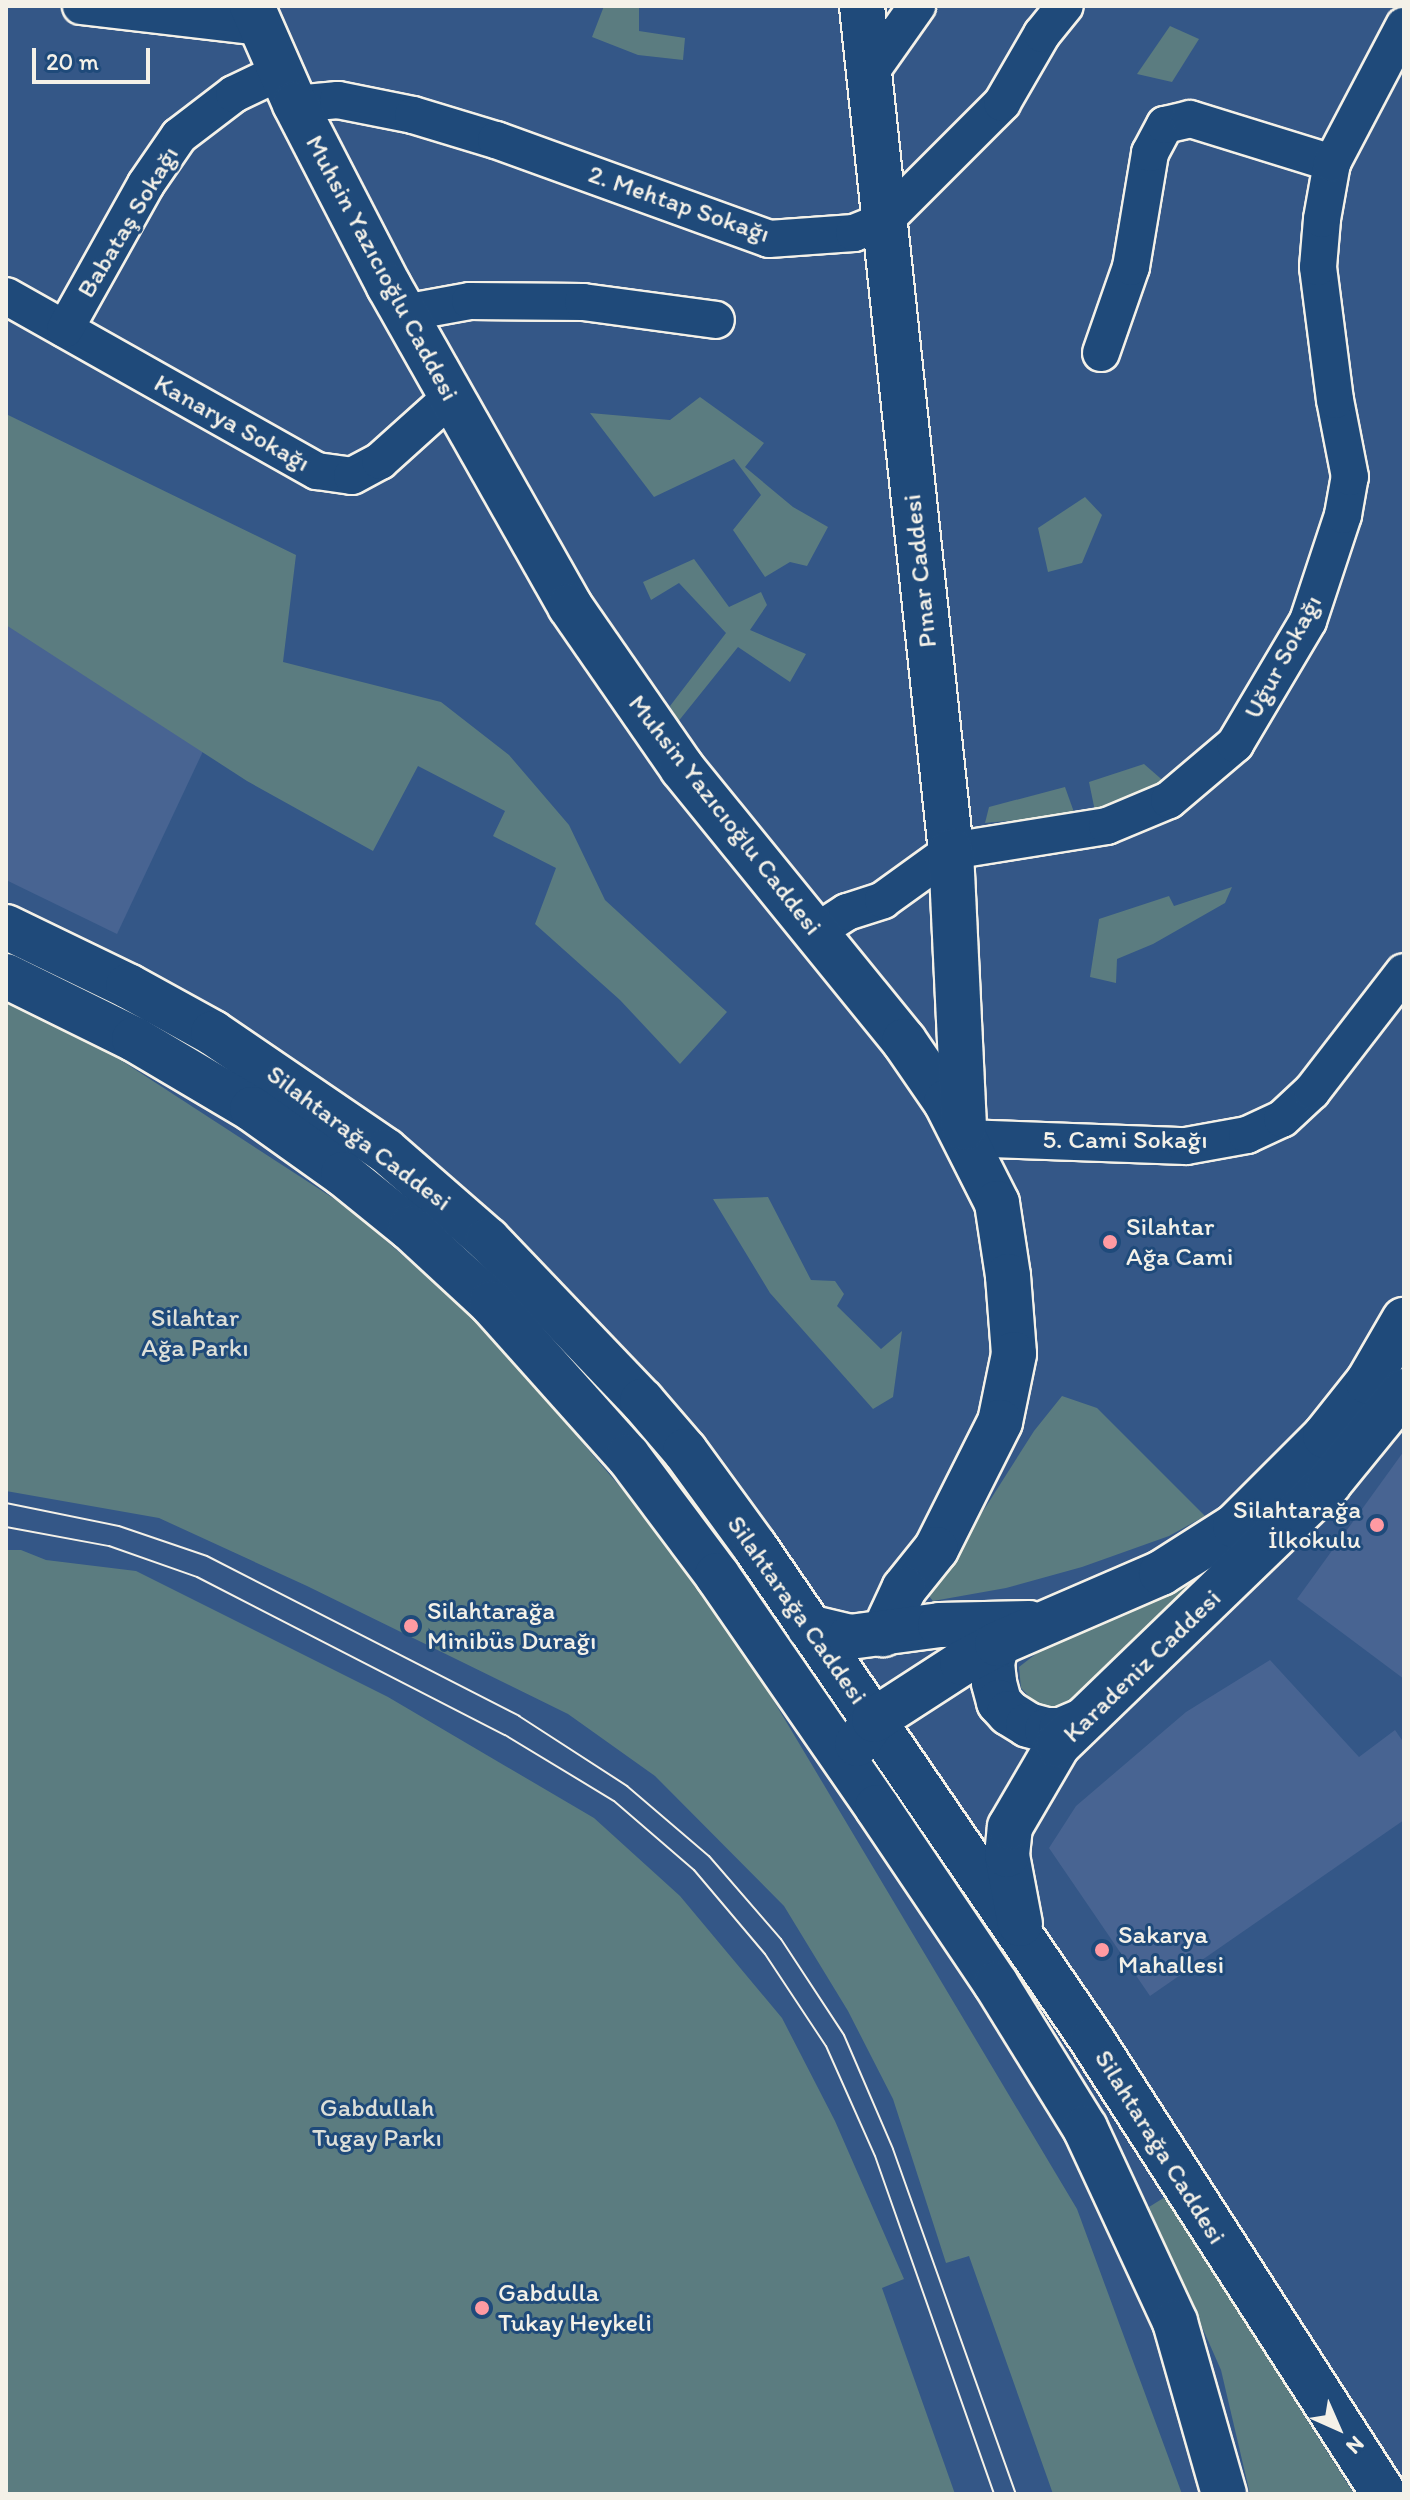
<!DOCTYPE html>
<meta charset="utf-8">
<style>
body{margin:0}
#map{position:relative;width:1410px;height:2500px;overflow:hidden;background:#345787;font-family:Itim,sans-serif}
div>[style]{position:absolute}
.built>*{inset:0;background:#486492}
.green>*{inset:0;background:#5b7c80}
.roads{filter:drop-shadow(2px 0 #f4f1e8) drop-shadow(-2px 0 #f4f1e8) drop-shadow(0 2px #f4f1e8) drop-shadow(0 -2px #f4f1e8)}
.minor>*{height:36px;margin:-18px;padding:0 18px;transform-origin:18px;border-radius:18px;background:#1f4a7a}
.secondary>*{height:44px;margin:-22px;padding:0 22px;transform-origin:22px;border-radius:22px;background:#1f4a7a}
.primary>*{height:44px;margin:-22px;padding:0 22px;transform-origin:22px;border-radius:22px;background:#1f4a7a}
.tram>*{height:2px;margin:-1px;padding:0 1px;transform-origin:1px;border-radius:1px;background:#f4f1e8}
.dots>*{width:22px;height:22px;translate:-50% -50%;box-sizing:border-box;border:4px solid #1f4a7a;border-radius:50%}
span{translate:-50% -50%;white-space:nowrap;text-align:center;line-height:1.15;-webkit-text-stroke:6px #1f4a7a;paint-order:stroke}
.street-label{font-size:26px;color:#f4f1e8}
.poi-label{font-size:26px;color:#f4f1e8}
.left{translate:0 -50%;text-align:left}
.right{translate:-100% -50%;text-align:right}
.park-label{font-size:26px;color:#dddfd8}
.frame{position:absolute;inset:0;border:8px solid #f4f1e8;pointer-events:none}
.north{position:absolute;left:1298px;top:2388px;width:80px;height:80px;-webkit-text-stroke:6px #1f4a7a;paint-order:stroke;rotate:135deg;font-size:22px;font-weight:700;line-height:32px;text-align:center;color:#f4f1e8}
.north::after{content:'';display:block;margin:auto;width:28px;height:36px;background:#f4f1e8;clip-path:polygon(50% 0,100% 100%,50% 72%,0 100%)}
.scale{position:absolute;left:32px;top:48px;width:118px;height:36px;box-sizing:border-box;border:4px solid #f4f1e8;border-top:0;padding-left:10px;font-size:24px;line-height:28px;white-space:nowrap;color:#f4f1e8;-webkit-text-stroke:6px #1f4a7a;paint-order:stroke}
</style>
<div id="map">
<div class="built">
<div style="clip-path:polygon(6px 623px,205px 747px,117px 934px,6px 880px)"></div>
<div style="clip-path:polygon(1404px 1451px,1404px 1679px,1297px 1599px)"></div>
<div style="clip-path:polygon(1270px 1660px,1359px 1757px,1395px 1730px,1404px 1743px,1404px 1820px,1150px 1996px,1049px 1848px,1076px 1806px,1186px 1712px)"></div>
</div>
<div class="green">
<div style="clip-path:polygon(604px 6px,639px 6px,639px 31px,685px 38px,683px 60px,638px 55px,592px 37px)"></div>
<div style="clip-path:polygon(1170px 26px,1199px 39px,1172px 82px,1137px 74px)"></div>
<div style="clip-path:polygon(700px 397px,764px 443px,745px 467px,793px 507px,828px 527px,807px 566px,790px 562px,765px 577px,733px 530px,761px 495px,734px 459px,654px 497px,590px 413px,670px 420px)"></div>
<div style="clip-path:polygon(6px 414px,296px 555px,283px 662px,441px 702px,509px 755px,569px 825px,605px 900px,727px 1012px,680px 1064px,620px 1000px,535px 924px,556px 868px,493px 836px,505px 811px,418px 766px,373px 851px,247px 781px,6px 625px)"></div>
<div style="clip-path:polygon(1085px 497px,1102px 515px,1082px 563px,1048px 572px,1038px 528px)"></div>
<div style="clip-path:polygon(694px 559px,729px 607px,761px 592px,767px 605px,750px 630px,806px 654px,790px 682px,738px 647px,677px 723px,670px 706px,726px 633px,679px 583px,651px 600px,643px 582px)"></div>
<div style="clip-path:polygon(1144px 764px,1167px 784px,1096px 816px,1089px 782px)"></div>
<div style="clip-path:polygon(1065px 787px,1075px 815px,985px 823px,989px 807px)"></div>
<div style="clip-path:polygon(1232px 887px,1225px 903px,1153px 944px,1117px 959px,1116px 983px,1090px 977px,1099px 919px,1169px 896px,1174px 906px)"></div>
<div style="clip-path:polygon(6px 999px,76px 1031px,350px 1209px,483px 1326px,707px 1589px,1077px 2209px,1182px 2494px,1053px 2494px,969px 2256px,946px 2263px,893px 2099px,848px 2011px,784px 1906px,655px 1776px,568px 1714px,307px 1586px,159px 1518px,6px 1491px)"></div>
<div style="clip-path:polygon(768px 1197px,811px 1280px,835px 1281px,844px 1294px,837px 1306px,881px 1349px,902px 1331px,893px 1397px,873px 1409px,770px 1293px,713px 1199px)"></div>
<div style="clip-path:polygon(1062px 1396px,1097px 1408px,1205px 1516px,1169px 1536px,1082px 1567px,1006px 1588px,933px 1601px,928px 1595px,943px 1561px,971px 1530px,1034px 1431px)"></div>
<div style="clip-path:polygon(6px 1550px,21px 1550px,46px 1560px,136px 1571px,388px 1697px,594px 1818px,680px 1896px,782px 2018px,835px 2121px,904px 2279px,882px 2288px,955px 2494px,6px 2494px)"></div>
<div style="clip-path:polygon(1192px 1577px,1200px 1588px,1066px 1706px,1039px 1707px,1021px 1688px,1019px 1667px,1037px 1653px)"></div>
<div style="clip-path:polygon(1165px 2197px,1354px 2494px,1250px 2494px,1221px 2370px,1149px 2207px)"></div>
</div>
<div class="roads">
<div class="minor">
<div style="left:81px;top:6px;width:181px;rotate:6.7deg"></div>
<div style="left:867px;top:77px;width:87px;rotate:-54.8deg"></div>
<div style="left:295px;top:104px;width:43px;rotate:-5.3deg"></div>
<div style="left:338px;top:100px;width:76px;rotate:11.3deg"></div>
<div style="left:413px;top:115px;width:87px;rotate:16.8deg"></div>
<div style="left:496px;top:140px;width:290px;rotate:19.9deg"></div>
<div style="left:769px;top:239px;width:85px;rotate:-4deg"></div>
<div style="left:854px;top:233px;width:32px;rotate:-22deg"></div>
<div style="left:884px;top:221px;width:167px;rotate:-45deg"></div>
<div style="left:1002px;top:103px;width:80px;rotate:-59.9deg"></div>
<div style="left:1042px;top:34px;width:36px;rotate:-51deg"></div>
<div style="left:6px;top:296px;width:357px;rotate:29.4deg"></div>
<div style="left:317px;top:471px;width:35px;rotate:8deg"></div>
<div style="left:352px;top:476px;width:32px;rotate:-28deg"></div>
<div style="left:380px;top:461px;width:94px;rotate:-42deg"></div>
<div style="left:404px;top:313px;width:67px;rotate:-10.3deg"></div>
<div style="left:470px;top:301px;width:113px;rotate:0.5deg"></div>
<div style="left:583px;top:302px;width:134px;rotate:7.7deg"></div>
<div style="left:65px;top:329px;width:166px;rotate:-60.8deg"></div>
<div style="left:146px;top:184px;width:58px;rotate:-55.5deg"></div>
<div style="left:179px;top:136px;width:69px;rotate:-37.4deg"></div>
<div style="left:234px;top:94px;width:51px;rotate:-25.6deg"></div>
<div style="left:1101px;top:353px;width:91px;rotate:-70.8deg"></div>
<div style="left:1131px;top:267px;width:116px;rotate:-80.5deg"></div>
<div style="left:1150px;top:153px;width:32px;rotate:-62deg"></div>
<div style="left:1165px;top:125px;width:26px;rotate:-13deg"></div>
<div style="left:1190px;top:119px;width:149px;rotate:17.2deg"></div>
<div style="left:816px;top:932px;width:37px;rotate:-33deg"></div>
<div style="left:847px;top:912px;width:38px;rotate:-18deg"></div>
<div style="left:883px;top:900px;width:84px;rotate:-35.8deg"></div>
<div style="left:951px;top:851px;width:158px;rotate:-9.1deg"></div>
<div style="left:1107px;top:826px;width:67px;rotate:-22.8deg"></div>
<div style="left:1169px;top:800px;width:87px;rotate:-40.3deg"></div>
<div style="left:1235px;top:744px;width:143px;rotate:-59.3deg"></div>
<div style="left:1308px;top:621px;width:112px;rotate:-71.7deg"></div>
<div style="left:1343px;top:515px;width:39px;rotate:-80deg"></div>
<div style="left:1350px;top:477px;width:78px;rotate:-101deg"></div>
<div style="left:1335px;top:400px;width:134px;rotate:-97.3deg"></div>
<div style="left:1318px;top:267px;width:48px;rotate:-85.2deg"></div>
<div style="left:1322px;top:219px;width:57px;rotate:-79.9deg"></div>
<div style="left:1332px;top:163px;width:155px;rotate:-62.3deg"></div>
<div style="left:964px;top:1138px;width:222px;rotate:2.1deg"></div>
<div style="left:1186px;top:1146px;width:62px;rotate:-10.2deg"></div>
<div style="left:1247px;top:1135px;width:38px;rotate:-25deg"></div>
<div style="left:1282px;top:1119px;width:41px;rotate:-43deg"></div>
<div style="left:1312px;top:1091px;width:150px;rotate:-52.3deg"></div>
</div>
<div class="secondary">
<div style="left:252px;top:6px;width:107px;rotate:66.3deg"></div>
<div style="left:295px;top:104px;width:205px;rotate:62.7deg"></div>
<div style="left:389px;top:286px;width:368px;rotate:60.5deg"></div>
<div style="left:570px;top:606px;width:197px;rotate:55.3deg"></div>
<div style="left:682px;top:768px;width:352px;rotate:50.9deg"></div>
<div style="left:904px;top:1041px;width:74px;rotate:55.5deg"></div>
<div style="left:946px;top:1102px;width:113px;rotate:63.2deg"></div>
<div style="left:997px;top:1203px;width:74px;rotate:81.4deg"></div>
<div style="left:1008px;top:1276px;width:78px;rotate:85.6deg"></div>
<div style="left:1014px;top:1354px;width:69px;rotate:101.6deg"></div>
<div style="left:1000px;top:1422px;width:142px;rotate:116.7deg"></div>
<div style="left:936px;top:1549px;width:51px;rotate:128.7deg"></div>
<div style="left:904px;top:1589px;width:50px;rotate:115deg"></div>
<div style="left:862px;top:6px;width:850px;rotate:83.99deg"></div>
<div style="left:951px;top:851px;width:277px;rotate:87.3deg"></div>
</div>
<div class="primary">
<div style="left:6px;top:927px;width:136px;rotate:25.8deg"></div>
<div style="left:128px;top:986px;width:97px;rotate:28.9deg"></div>
<div style="left:213px;top:1033px;width:209px;rotate:34.3deg"></div>
<div style="left:386px;top:1151px;width:135px;rotate:41.1deg"></div>
<div style="left:488px;top:1240px;width:223px;rotate:46.3deg"></div>
<div style="left:642px;top:1401px;width:66px;rotate:49.3deg"></div>
<div style="left:685px;top:1451px;width:119px;rotate:53.9deg"></div>
<div style="left:755px;top:1547px;width:597px;rotate:55.64deg"></div>
<div style="left:1092px;top:2040px;width:540px;rotate:57.25deg"></div>
<div style="left:6px;top:976px;width:143px;rotate:26.2deg"></div>
<div style="left:134px;top:1039px;width:137px;rotate:30.7deg"></div>
<div style="left:252px;top:1109px;width:112px;rotate:35.5deg"></div>
<div style="left:343px;top:1174px;width:86px;rotate:38.9deg"></div>
<div style="left:410px;top:1228px;width:110px;rotate:42.8deg"></div>
<div style="left:491px;top:1303px;width:205px;rotate:48.2deg"></div>
<div style="left:628px;top:1456px;width:149px;rotate:53.2deg"></div>
<div style="left:717px;top:1575px;width:282px;rotate:55.4deg"></div>
<div style="left:877px;top:1807px;width:213px;rotate:56.1deg"></div>
<div style="left:996px;top:1984px;width:169px;rotate:58.3deg"></div>
<div style="left:1085px;top:2128px;width:214px;rotate:65.1deg"></div>
<div style="left:1175px;top:2322px;width:179px;rotate:74.1deg"></div>
<div style="left:809px;top:1627px;width:42px;rotate:13.7deg"></div>
<div style="left:850px;top:1637px;width:91px;rotate:-7.6deg"></div>
<div style="left:940px;top:1625px;width:89px;rotate:-1.3deg"></div>
<div style="left:997px;top:1644px;width:20px;rotate:105deg"></div>
<div style="left:992px;top:1663px;width:20px;rotate:84deg"></div>
<div style="left:994px;top:1683px;width:20px;rotate:75deg"></div>
<div style="left:999px;top:1702px;width:15px;rotate:48deg"></div>
<div style="left:1009px;top:1713px;width:22px;rotate:32deg"></div>
<div style="left:1028px;top:1725px;width:20px;rotate:15deg"></div>
<div style="left:1047px;top:1730px;width:14px"></div>
<div style="left:1061px;top:1730px;width:21px;rotate:-23deg"></div>
<div style="left:857px;top:1744px;width:29px;rotate:-55deg"></div>
<div style="left:874px;top:1720px;width:105px;rotate:-32.9deg"></div>
<div style="left:962px;top:1663px;width:40px;rotate:-28deg"></div>
<div style="left:997px;top:1644px;width:179px;rotate:-23.4deg"></div>
<div style="left:1161px;top:1573px;width:88px;rotate:-32.4deg"></div>
<div style="left:1235px;top:1526px;width:127px;rotate:-45deg"></div>
<div style="left:1325px;top:1436px;width:69px;rotate:-51.5deg"></div>
<div style="left:1368px;top:1382px;width:72px;rotate:-59.9deg"></div>
<div style="left:1020px;top:1924px;width:70px;rotate:-100.7deg"></div>
<div style="left:1007px;top:1855px;width:28px;rotate:-84deg"></div>
<div style="left:1010px;top:1827px;width:95px;rotate:-59.7deg"></div>
<div style="left:1058px;top:1745px;width:377px;rotate:-44deg"></div>
<div style="left:1329px;top:1483px;width:119px;rotate:-50.8deg"></div>
</div>
</div>
<div class="tram">
<div style="left:6px;top:1503px;width:115px;rotate:11.5deg"></div>
<div style="left:119px;top:1526px;width:93px;rotate:18.8deg"></div>
<div style="left:207px;top:1556px;width:351px;rotate:27.1deg"></div>
<div style="left:519px;top:1716px;width:129px;rotate:32.9deg"></div>
<div style="left:627px;top:1786px;width:108px;rotate:40.5deg"></div>
<div style="left:709px;top:1856px;width:110px;rotate:49.1deg"></div>
<div style="left:781px;top:1939px;width:115px;rotate:56.7deg"></div>
<div style="left:844px;top:2035px;width:124px;rotate:66.7deg"></div>
<div style="left:893px;top:2149px;width:366px;rotate:70.4deg"></div>
<div style="left:6px;top:1527px;width:105px;rotate:10.5deg"></div>
<div style="left:109px;top:1546px;width:93px;rotate:19.4deg"></div>
<div style="left:197px;top:1577px;width:346px;rotate:27.2deg"></div>
<div style="left:505px;top:1735px;width:127px;rotate:31.2deg"></div>
<div style="left:614px;top:1801px;width:106px;rotate:40.8deg"></div>
<div style="left:694px;top:1870px;width:110px;rotate:49.8deg"></div>
<div style="left:765px;top:1954px;width:110px;rotate:56.5deg"></div>
<div style="left:826px;top:2046px;width:120px;rotate:66deg"></div>
<div style="left:875px;top:2156px;width:358px;rotate:70.6deg"></div>
</div>
<div class="dots">
<div style="left:1110px;top:1242px;background:#ff9aa2"></div>
<div style="left:1377px;top:1525px;background:#ff9aa2"></div>
<div style="left:411px;top:1626px;background:#ff9aa2"></div>
<div style="left:1102px;top:1950px;background:#ff9aa2"></div>
<div style="left:482px;top:2308px;background:#ff9aa2"></div>
</div>
<div class="street-label">
<span style="left:679px;top:204px;rotate:19deg">2. Mehtap Sokağı</span>
<span style="left:128px;top:222px;rotate:-59deg">Babataş Sokağı</span>
<span style="left:382px;top:268px;rotate:62deg">Muhsin Yazıcıoğlu Caddesi</span>
<span style="left:232px;top:423px;rotate:29deg">Kanarya Sokağı</span>
<span style="left:920px;top:571px;rotate:-96deg">Pınar Caddesi</span>
<span style="left:1283px;top:657px;rotate:-62deg">Uğur Sokağı</span>
<span style="left:725px;top:815px;rotate:52deg">Muhsin Yazıcıoğlu Caddesi</span>
<span style="left:359px;top:1138px;rotate:37deg">Silahtarağa Caddesi</span>
<span style="left:1125px;top:1140px">5. Cami Sokağı</span>
<span style="left:797px;top:1610px;rotate:55deg">Silahtarağa Caddesi</span>
<span style="left:1142px;top:1666px;rotate:-44deg">Karadeniz Caddesi</span>
<span style="left:1160px;top:2147px;rotate:58deg">Silahtarağa Caddesi</span>
</div>
<div class="poi-label">
<span class="left" style="left:1126px;top:1242px">Silahtar<br>Ağa Cami</span>
<span class="right" style="left:1361px;top:1525px">Silahtarağa<br>İlkokulu</span>
<span class="left" style="left:427px;top:1626px">Silahtarağa<br>Minibüs Durağı</span>
<span class="left" style="left:1118px;top:1950px">Sakarya<br>Mahallesi</span>
<span class="left" style="left:498px;top:2308px">Gabdulla<br>Tukay Heykeli</span>
</div>
<div class="park-label">
<span style="left:195px;top:1333px">Silahtar<br>Ağa Parkı</span>
<span style="left:377px;top:2123px">Gabdullah<br>Tugay Parkı</span>
</div>
<div class="frame"></div>
<div class="north">N</div>
<div class="scale">20 m</div>
</div>
